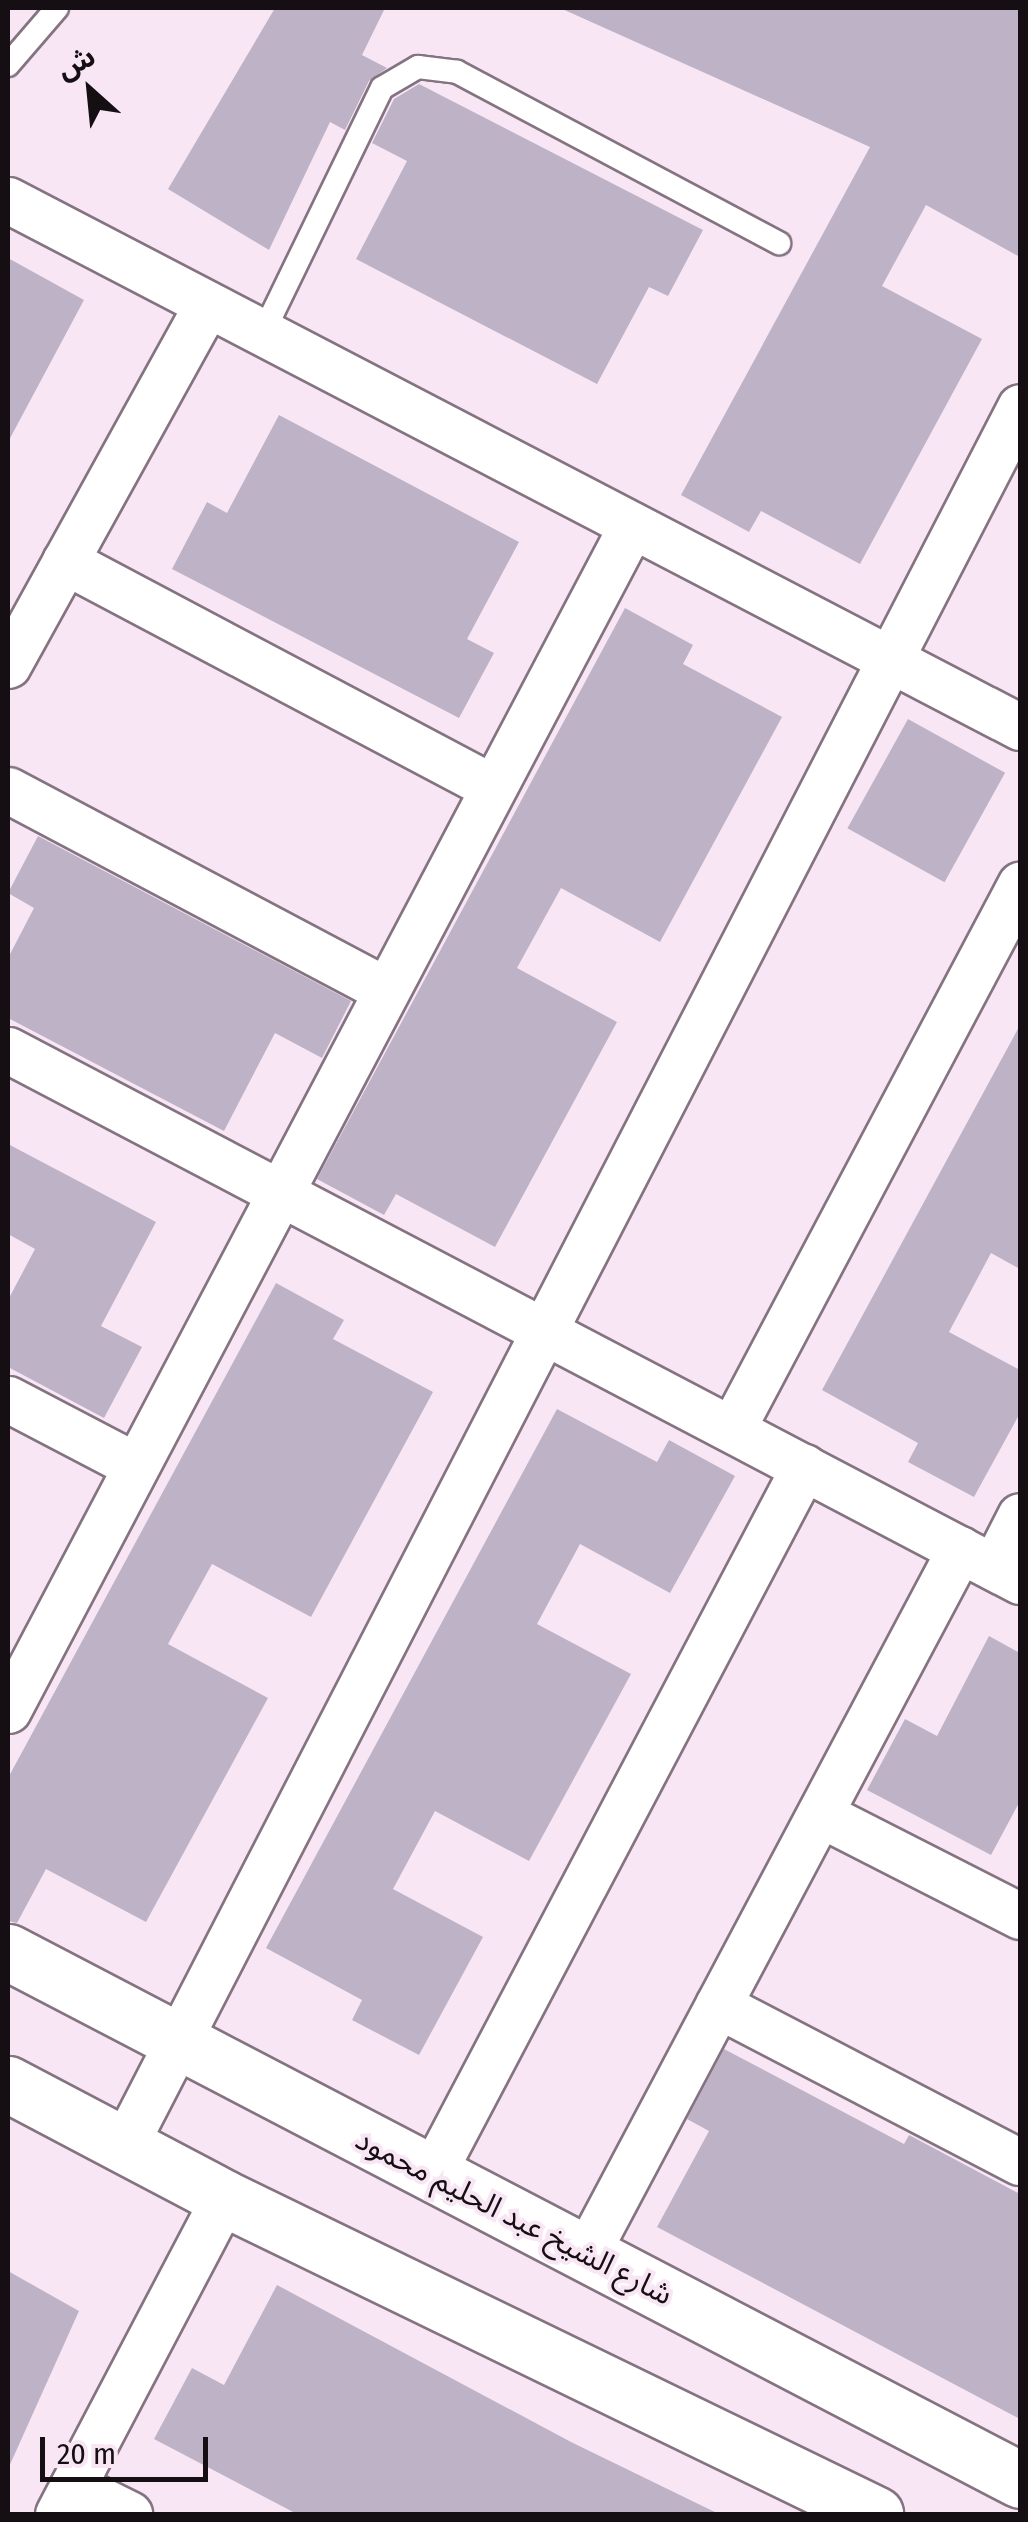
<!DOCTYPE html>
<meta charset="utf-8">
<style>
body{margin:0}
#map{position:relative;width:1028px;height:2522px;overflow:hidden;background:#f9e6f5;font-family:"Fira Sans Condensed","Noto Sans Arabic",sans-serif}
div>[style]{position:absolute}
.building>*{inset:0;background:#beb3c6;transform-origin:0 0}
.roads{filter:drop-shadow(2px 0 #847381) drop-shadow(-2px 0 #847381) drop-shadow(0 2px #847381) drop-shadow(0 -2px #847381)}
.lane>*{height:22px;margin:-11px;padding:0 11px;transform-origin:11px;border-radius:11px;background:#fff}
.street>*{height:45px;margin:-22.5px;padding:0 22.5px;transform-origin:22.5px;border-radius:22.5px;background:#fff}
.secondary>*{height:55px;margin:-27.5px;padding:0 27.5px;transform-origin:27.5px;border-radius:27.5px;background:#fff}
span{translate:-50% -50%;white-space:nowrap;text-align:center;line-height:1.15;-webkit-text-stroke:8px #f9e6f5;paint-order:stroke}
.street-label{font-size:30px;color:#150f14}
.frame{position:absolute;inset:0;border:10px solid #150f14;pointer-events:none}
.north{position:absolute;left:40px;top:40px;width:100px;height:100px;-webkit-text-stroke:8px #f9e6f5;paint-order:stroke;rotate:333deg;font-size:28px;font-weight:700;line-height:40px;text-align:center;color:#150f14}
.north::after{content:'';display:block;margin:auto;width:35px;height:45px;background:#150f14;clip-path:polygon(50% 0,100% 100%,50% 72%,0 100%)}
.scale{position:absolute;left:40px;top:2437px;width:168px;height:45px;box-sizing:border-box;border:5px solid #150f14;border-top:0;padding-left:12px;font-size:30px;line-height:35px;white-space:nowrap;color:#150f14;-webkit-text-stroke:8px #f9e6f5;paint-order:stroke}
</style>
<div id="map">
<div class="building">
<div style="clip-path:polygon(275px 8px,385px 8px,362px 55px,387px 68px,369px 81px,345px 130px,330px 122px,269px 250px,168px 189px)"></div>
<div style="clip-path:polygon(560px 8px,1020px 8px,1020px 257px,926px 205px,882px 286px,982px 339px,860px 564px,761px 511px,749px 532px,681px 495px,870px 147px)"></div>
<div style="clip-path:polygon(419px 84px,703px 230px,668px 296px,649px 287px,597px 384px,356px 259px,407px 161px,372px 143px,394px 99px)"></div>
<div style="clip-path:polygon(8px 258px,84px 300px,8px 442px)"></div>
<div style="clip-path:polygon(279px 415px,519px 542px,467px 639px,494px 653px,459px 718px,172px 569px,207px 502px,227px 513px)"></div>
<div style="clip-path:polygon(625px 608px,693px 645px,683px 664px,782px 717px,660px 942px,561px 888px,517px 968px,617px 1022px,495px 1247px,396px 1194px,384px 1215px,317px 1179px)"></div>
<div style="left:908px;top:719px;width:111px;height:125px;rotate:29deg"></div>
<div style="clip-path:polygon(38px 836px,351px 1001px,322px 1058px,275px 1033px,224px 1131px,8px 1018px,8px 958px,34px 908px,8px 893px)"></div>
<div style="clip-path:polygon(1020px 1025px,1020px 1269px,991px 1253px,949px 1332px,1020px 1370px,1020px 1413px,974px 1497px,908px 1462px,918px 1443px,822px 1390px)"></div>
<div style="clip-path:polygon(8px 1144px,156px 1222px,101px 1326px,142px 1347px,104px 1418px,8px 1367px,8px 1300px,35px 1249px,8px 1234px)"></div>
<div style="clip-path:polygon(276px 1283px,344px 1320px,333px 1339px,433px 1392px,311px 1617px,212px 1564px,168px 1644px,268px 1698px,146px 1922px,46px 1869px,17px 1923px,8px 1921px,8px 1778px)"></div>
<div style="clip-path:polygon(557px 1409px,657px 1462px,669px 1440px,735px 1476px,670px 1593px,580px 1544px,537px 1624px,631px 1674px,529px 1861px,435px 1811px,393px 1889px,483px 1937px,419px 2055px,352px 2020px,362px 2000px,266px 1948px)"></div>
<div style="clip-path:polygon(989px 1636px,1020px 1653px,1020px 1801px,991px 1855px,867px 1790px,905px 1719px,937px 1736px)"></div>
<div style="clip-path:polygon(724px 2049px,904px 2144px,909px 2135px,1020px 2194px,1020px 2419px,657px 2227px,709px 2131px,687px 2119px)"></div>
<div style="clip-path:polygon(8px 2271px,79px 2311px,8px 2469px)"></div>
<div style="clip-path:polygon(277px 2285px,571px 2442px,719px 2514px,297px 2514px,154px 2439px,192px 2368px,224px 2385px)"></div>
</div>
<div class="roads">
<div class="lane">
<div style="left:8px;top:65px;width:75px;rotate:-49.3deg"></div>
<div style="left:263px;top:333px;width:272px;rotate:-64.1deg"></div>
<div style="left:382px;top:88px;width:42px;rotate:-30.3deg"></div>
<div style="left:418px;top:67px;width:39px;rotate:7deg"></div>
<div style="left:457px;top:72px;width:365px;rotate:28deg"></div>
</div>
<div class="street">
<div style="left:8px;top:200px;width:1141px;rotate:27.51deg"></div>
<div style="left:65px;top:561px;width:484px;rotate:27.9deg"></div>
<div style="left:8px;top:665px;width:412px;rotate:-61.1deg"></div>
<div style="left:8px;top:790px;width:428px;rotate:27.9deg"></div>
<div style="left:8px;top:1050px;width:1143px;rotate:27.69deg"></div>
<div style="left:8px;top:1399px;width:144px;rotate:27.6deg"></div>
<div style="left:732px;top:1429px;width:616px;rotate:-62.1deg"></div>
<div style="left:994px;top:1567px;width:57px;rotate:-63deg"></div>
<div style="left:8px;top:1710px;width:1339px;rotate:-62.23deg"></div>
<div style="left:820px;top:1814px;width:225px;rotate:27deg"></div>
<div style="left:718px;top:2005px;width:340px;rotate:27.5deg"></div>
<div style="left:124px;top:2146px;width:1956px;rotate:-62.74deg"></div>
<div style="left:432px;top:2174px;width:799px;rotate:-62.25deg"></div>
<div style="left:586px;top:2254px;width:798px;rotate:-62.05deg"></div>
<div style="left:73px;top:2486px;width:63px;rotate:26.6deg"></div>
<div style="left:58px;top:2514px;width:357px;rotate:-62.3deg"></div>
</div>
<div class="secondary">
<div style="left:8px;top:1952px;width:1141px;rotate:27.55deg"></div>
<div style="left:8px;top:2084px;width:244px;rotate:27.8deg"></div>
<div style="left:224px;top:2198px;width:724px;rotate:25.89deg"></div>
</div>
</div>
<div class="street-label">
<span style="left:514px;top:2217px;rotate:27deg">شارع الشيخ عبد الحليم محمود</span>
</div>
<div class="frame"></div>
<div class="north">ش</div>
<div class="scale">20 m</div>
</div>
